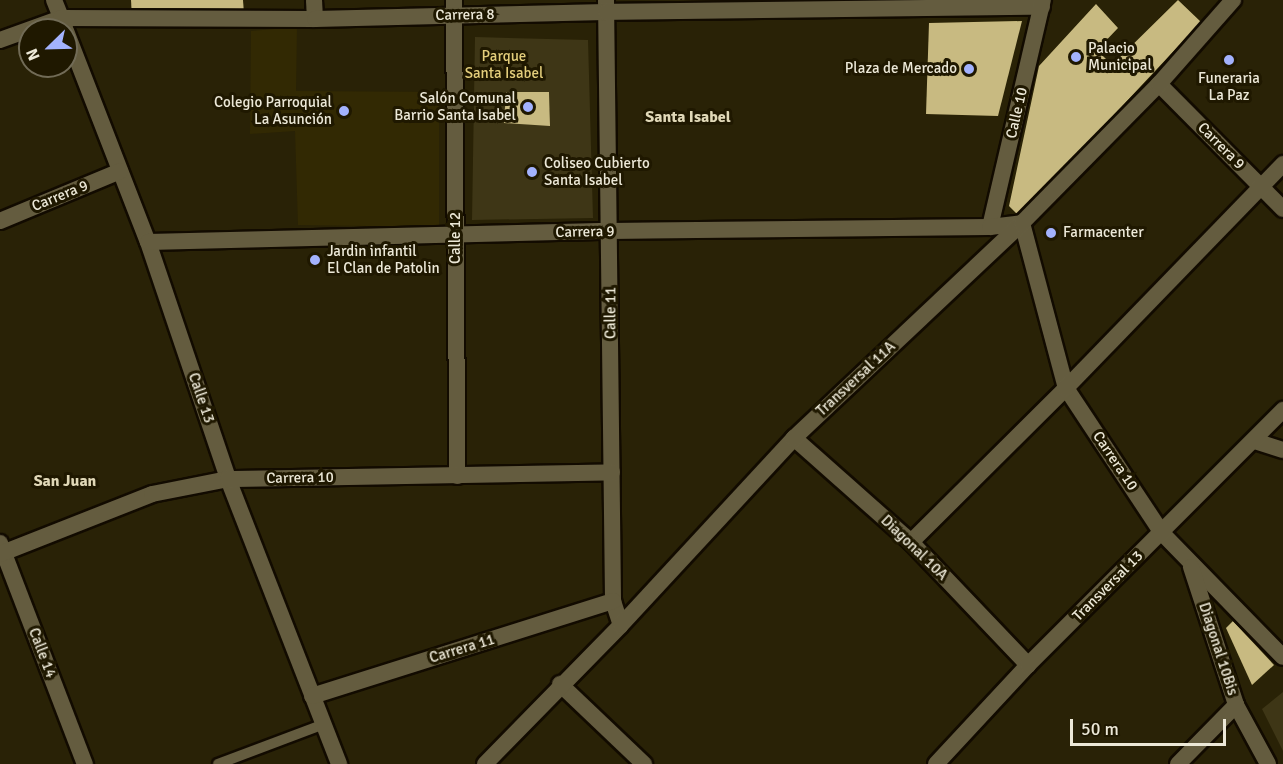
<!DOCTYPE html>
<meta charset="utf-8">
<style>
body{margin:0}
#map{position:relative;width:1283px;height:764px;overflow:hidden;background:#292206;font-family:Signika,sans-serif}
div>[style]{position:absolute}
.built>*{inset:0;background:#322903}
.green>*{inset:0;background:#3e3616}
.building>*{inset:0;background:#c8ba81}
.roads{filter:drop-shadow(2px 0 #120b00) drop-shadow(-2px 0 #120b00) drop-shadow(0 2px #120b00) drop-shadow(0 -2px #120b00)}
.service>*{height:10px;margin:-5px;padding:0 5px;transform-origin:5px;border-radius:5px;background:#645c3f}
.minor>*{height:16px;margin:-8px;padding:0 8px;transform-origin:8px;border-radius:8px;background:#645c3f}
.dots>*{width:16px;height:16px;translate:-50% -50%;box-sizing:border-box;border:3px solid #1f1800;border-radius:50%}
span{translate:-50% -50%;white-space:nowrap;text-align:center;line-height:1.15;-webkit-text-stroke:6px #1f1800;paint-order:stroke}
.street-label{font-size:15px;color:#ece8d7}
.poi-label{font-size:15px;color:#ece8d7}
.left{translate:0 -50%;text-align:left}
.right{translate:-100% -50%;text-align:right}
.park-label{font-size:15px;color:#e4ce7b}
.neighbourhood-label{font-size:16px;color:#e0d8b7;font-weight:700}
.north{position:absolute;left:18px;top:18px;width:60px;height:60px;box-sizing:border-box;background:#1f1800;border:2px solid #716b56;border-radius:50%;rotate:247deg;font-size:16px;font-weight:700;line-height:24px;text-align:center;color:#ece8d7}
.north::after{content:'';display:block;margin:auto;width:21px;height:27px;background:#a3b2fd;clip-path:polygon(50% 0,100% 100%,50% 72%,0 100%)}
.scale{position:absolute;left:1070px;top:719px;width:156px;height:27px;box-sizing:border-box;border:3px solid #ece8d7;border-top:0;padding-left:8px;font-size:18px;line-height:21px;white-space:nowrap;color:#ece8d7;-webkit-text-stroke:4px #1f1800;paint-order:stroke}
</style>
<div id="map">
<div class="built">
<div style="clip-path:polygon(297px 27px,296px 91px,439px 92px,439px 227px,298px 225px,295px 131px,250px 134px,251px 31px)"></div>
</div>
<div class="green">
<div style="clip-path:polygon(evenodd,475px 37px,588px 40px,593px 218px,472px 220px,475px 37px,506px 92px,549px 92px,550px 125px,505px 123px,506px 92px)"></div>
<div style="clip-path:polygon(1283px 692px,1283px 751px,1262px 709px)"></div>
</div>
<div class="building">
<div style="clip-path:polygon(131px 0,243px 0,244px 14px,132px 18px)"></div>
<div style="clip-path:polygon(1178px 0,1201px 22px,1019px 216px,1009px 206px,1039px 66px,1096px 4px,1118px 28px,1097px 50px,1112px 65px)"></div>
<div style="clip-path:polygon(1022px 21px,998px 116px,926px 114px,929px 23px)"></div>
<div style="clip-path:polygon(506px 92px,549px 92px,550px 126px,504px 123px)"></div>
<div style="clip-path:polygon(1233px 621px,1274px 665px,1252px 685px,1226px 628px)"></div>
</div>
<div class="roads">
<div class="service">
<div style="left:218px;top:764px;width:111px;rotate:-20.6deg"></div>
</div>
<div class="minor">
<div style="left:54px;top:0;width:29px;rotate:68deg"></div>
<div style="left:314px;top:0;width:19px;rotate:87deg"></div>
<div style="left:454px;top:0;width:476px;rotate:89.6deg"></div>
<div style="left:606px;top:0;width:601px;rotate:89.33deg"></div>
<div style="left:613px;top:601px;width:25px;rotate:72deg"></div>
<div style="left:66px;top:31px;width:226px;rotate:68.8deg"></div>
<div style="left:148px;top:242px;width:250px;rotate:71.3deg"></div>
<div style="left:228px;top:479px;width:306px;rotate:68.7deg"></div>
<div style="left:0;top:40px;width:65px;rotate:-19.8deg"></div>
<div style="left:61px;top:18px;width:254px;rotate:0.2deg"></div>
<div style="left:315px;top:19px;width:291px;rotate:-1.4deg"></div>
<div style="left:606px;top:12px;width:436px;rotate:-0.7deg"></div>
<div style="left:1159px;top:84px;width:176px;rotate:45.2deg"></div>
<div style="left:0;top:221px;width:130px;rotate:-22.6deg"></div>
<div style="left:990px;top:227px;width:233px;rotate:-76.9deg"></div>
<div style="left:148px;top:242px;width:462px;rotate:-1.4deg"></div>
<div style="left:610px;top:231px;width:380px;rotate:-0.6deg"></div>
<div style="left:990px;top:227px;width:32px;rotate:-7deg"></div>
<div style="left:1022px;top:223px;width:171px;rotate:75.1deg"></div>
<div style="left:1066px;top:388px;width:174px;rotate:56.5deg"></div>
<div style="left:1162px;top:533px;width:173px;rotate:45.7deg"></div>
<div style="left:794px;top:438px;width:157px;rotate:41.6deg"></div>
<div style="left:911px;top:542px;width:170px;rotate:46.4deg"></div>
<div style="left:1255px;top:441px;width:29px;rotate:18deg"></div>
<div style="left:911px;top:542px;width:218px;rotate:-44.8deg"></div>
<div style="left:1066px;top:388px;width:312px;rotate:-45.9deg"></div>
<div style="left:0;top:543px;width:237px;rotate:69deg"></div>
<div style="left:0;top:554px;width:163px;rotate:-21.5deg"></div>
<div style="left:152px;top:494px;width:77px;rotate:-11.2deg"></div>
<div style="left:228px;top:479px;width:384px;rotate:-1deg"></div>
<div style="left:1191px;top:567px;width:145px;rotate:71.9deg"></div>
<div style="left:1236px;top:705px;width:67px;rotate:61.5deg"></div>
<div style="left:560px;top:684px;width:116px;rotate:43.6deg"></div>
<div style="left:312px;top:696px;width:316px;rotate:-17.5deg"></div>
<div style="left:485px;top:764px;width:194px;rotate:-45.6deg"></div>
<div style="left:621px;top:625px;width:255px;rotate:-47.2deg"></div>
<div style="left:794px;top:438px;width:313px;rotate:-43.3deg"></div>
<div style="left:1022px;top:223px;width:195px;rotate:-45.4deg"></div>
<div style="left:1159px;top:84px;width:112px;rotate:-48.6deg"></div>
<div style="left:936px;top:764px;width:135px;rotate:-47.1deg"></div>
<div style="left:1028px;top:665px;width:361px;rotate:-45deg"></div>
<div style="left:1178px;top:764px;width:83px;rotate:-45.5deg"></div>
</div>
</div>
<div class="dots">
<div style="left:1076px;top:57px;background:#a3b2fd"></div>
<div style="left:1229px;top:60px;background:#a3b2fd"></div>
<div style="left:969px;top:69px;background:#a3b2fd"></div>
<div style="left:528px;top:107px;background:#a3b2fd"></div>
<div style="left:344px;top:111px;background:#a3b2fd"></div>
<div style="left:532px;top:172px;background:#a3b2fd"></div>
<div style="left:1051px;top:233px;background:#a3b2fd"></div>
<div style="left:315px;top:260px;background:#a3b2fd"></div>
</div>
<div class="street-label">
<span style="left:465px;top:15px;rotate:-1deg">Carrera 8</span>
<span style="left:1017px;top:113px;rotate:-77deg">Calle 10</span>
<span style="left:1221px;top:146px;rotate:45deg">Carrera 9</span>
<span style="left:60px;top:196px;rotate:-22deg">Carrera 9</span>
<span style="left:585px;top:232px;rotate:-1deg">Carrera 9</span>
<span style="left:456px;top:238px;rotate:-90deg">Calle 12</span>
<span style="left:611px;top:313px;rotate:-90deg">Calle 11</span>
<span style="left:856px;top:379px;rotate:-43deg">Transversal 11A</span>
<span style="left:201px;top:398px;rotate:71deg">Calle 13</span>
<span style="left:1115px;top:461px;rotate:56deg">Carrera 10</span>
<span style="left:300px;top:478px;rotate:-1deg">Carrera 10</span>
<span style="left:914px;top:548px;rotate:44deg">Diagonal 10A</span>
<span style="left:1108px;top:586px;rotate:-45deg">Transversal 13</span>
<span style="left:462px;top:649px;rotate:-17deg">Carrera 11</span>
<span style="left:1218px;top:649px;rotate:72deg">Diagonal 10Bis</span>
<span style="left:42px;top:653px;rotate:69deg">Calle 14</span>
</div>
<div class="poi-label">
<span class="left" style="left:1088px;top:57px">Palacio<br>Municipal</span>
<span class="right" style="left:957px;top:69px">Plaza de Mercado</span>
<span style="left:1229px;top:87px">Funeraria<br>La Paz</span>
<span class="right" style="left:516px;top:107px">Salón Comunal<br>Barrio Santa Isabel</span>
<span class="right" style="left:332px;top:111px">Colegio Parroquial<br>La Asunción</span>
<span class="left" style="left:544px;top:172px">Coliseo Cubierto<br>Santa Isabel</span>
<span class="left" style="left:1063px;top:233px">Farmacenter</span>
<span class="left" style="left:327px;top:260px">Jardin infantil<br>El Clan de Patolin</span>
</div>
<div class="park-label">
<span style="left:504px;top:65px">Parque<br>Santa Isabel</span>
</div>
<div class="neighbourhood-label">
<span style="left:688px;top:117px">Santa Isabel</span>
<span style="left:65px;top:481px">San Juan</span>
</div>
<div class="north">N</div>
<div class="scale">50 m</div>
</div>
